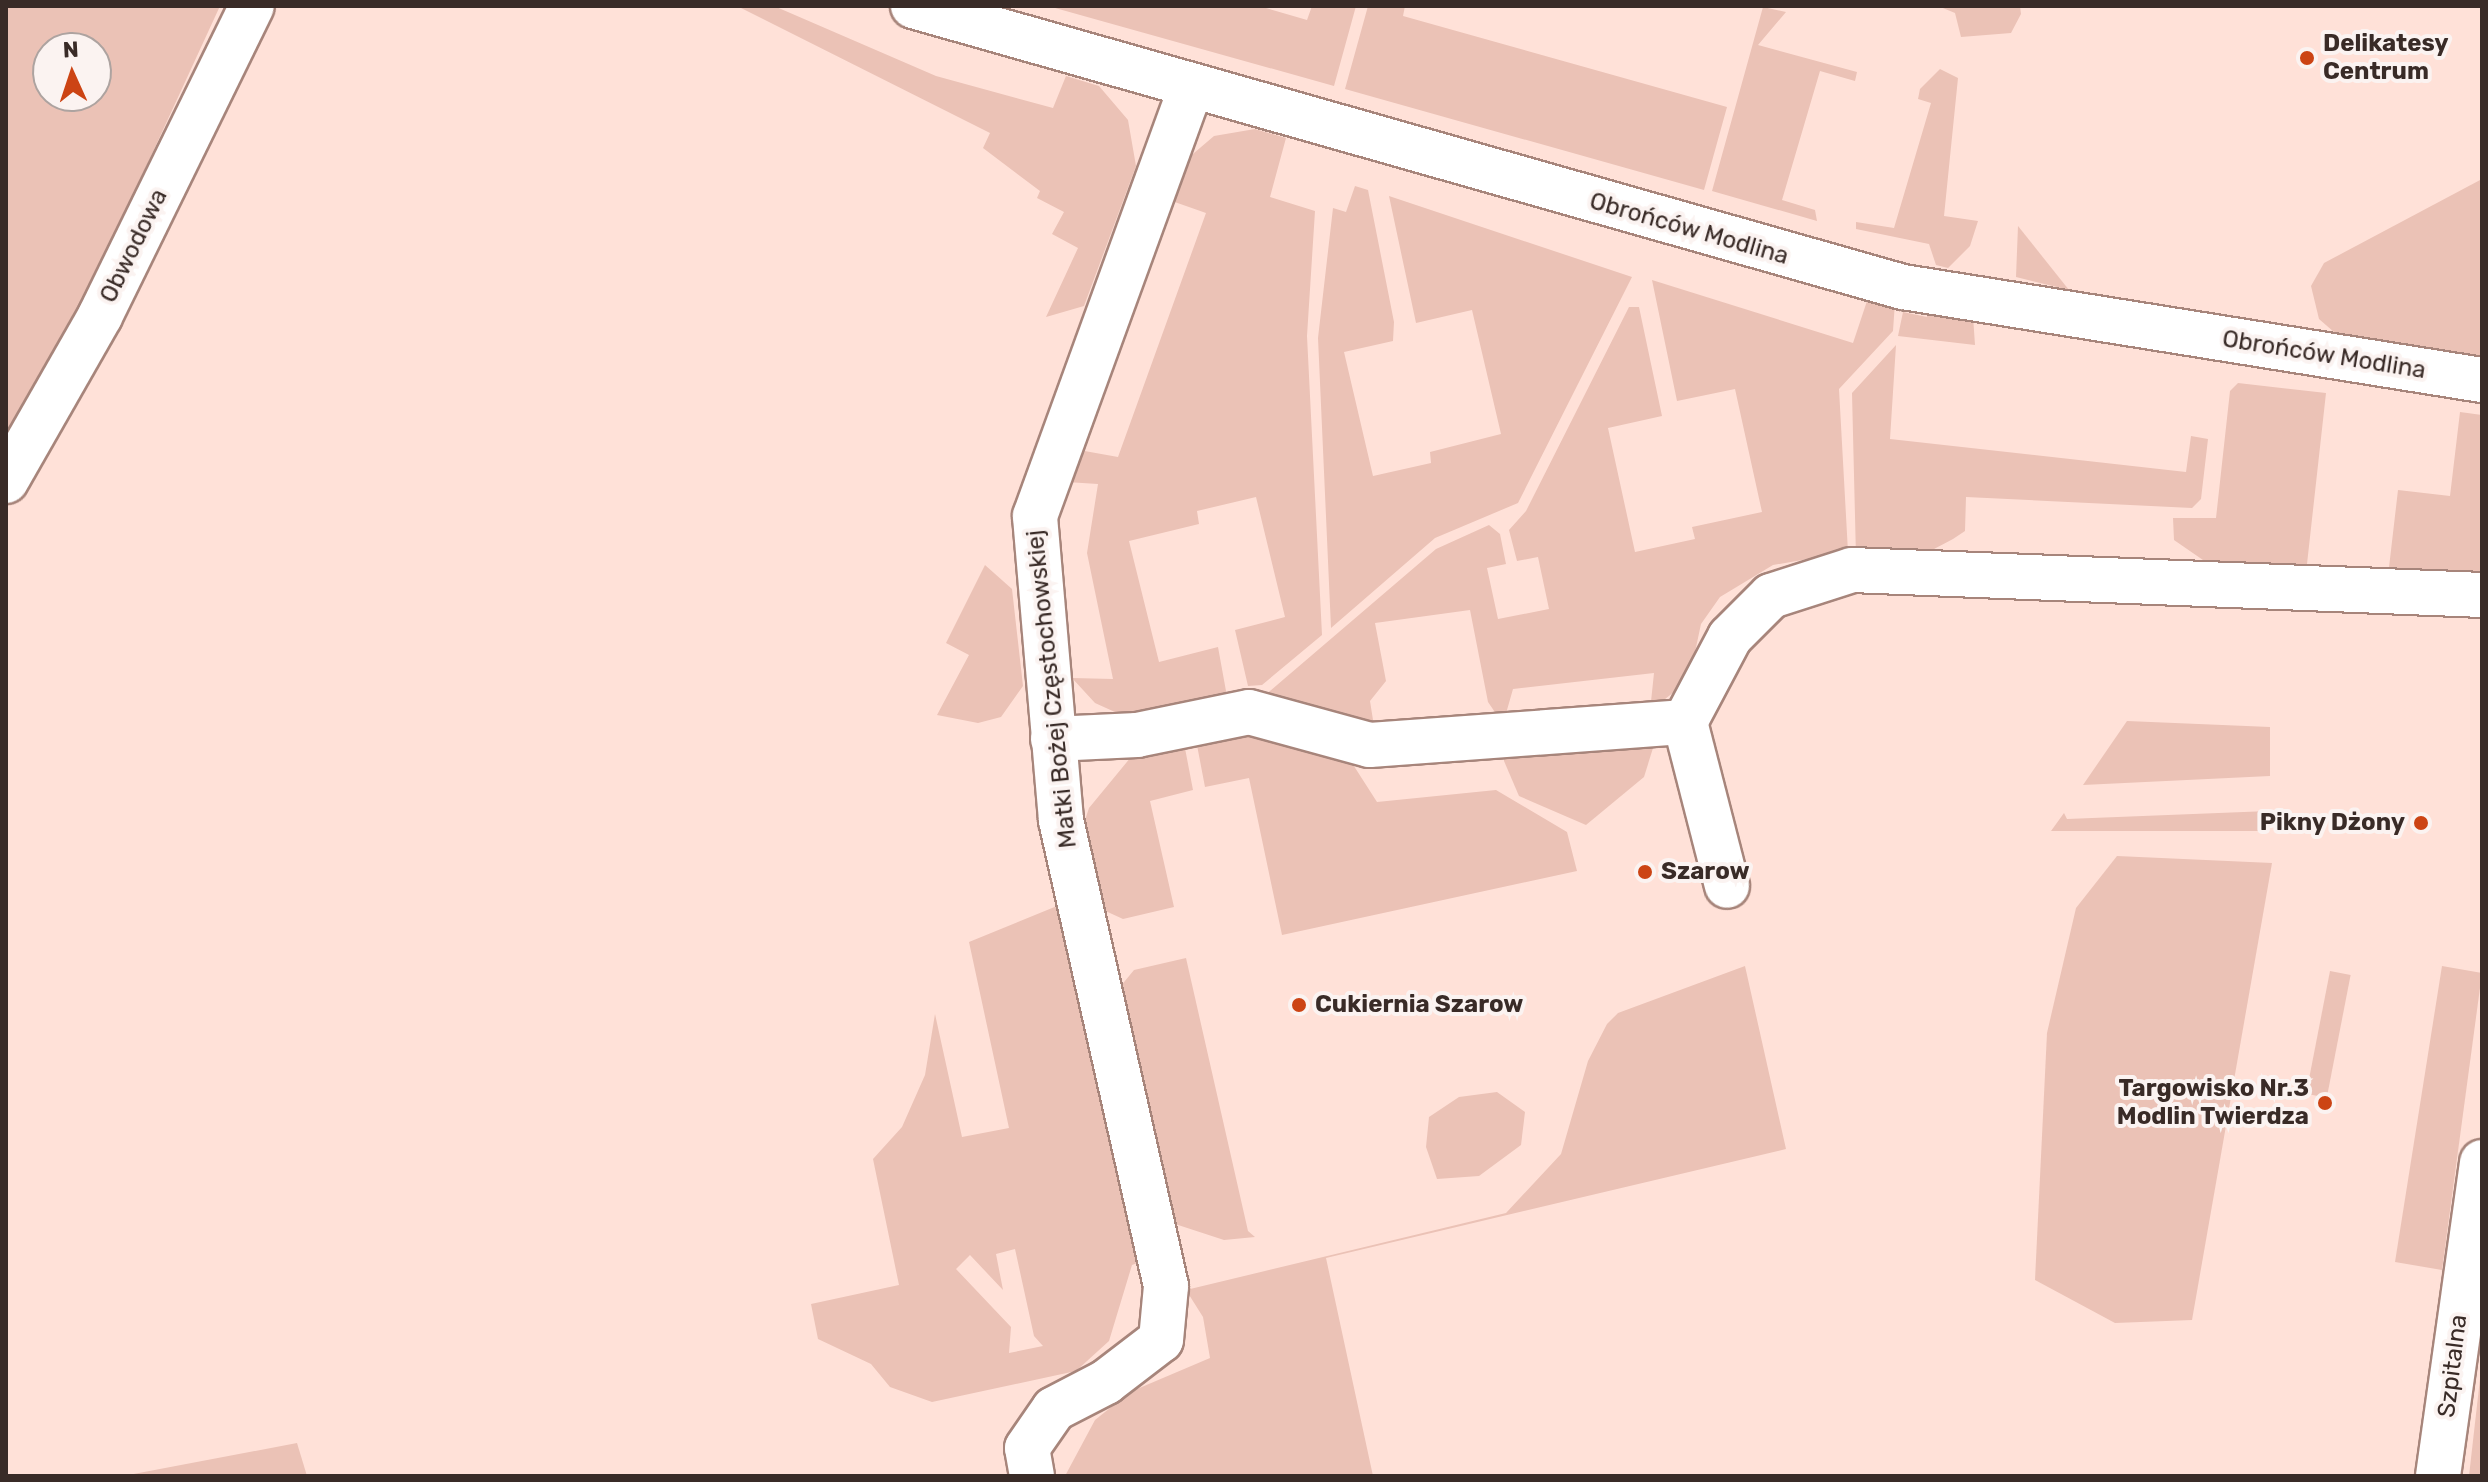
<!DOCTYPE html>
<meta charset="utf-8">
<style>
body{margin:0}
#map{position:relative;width:2488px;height:1482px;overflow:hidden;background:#ffe1d8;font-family:Rubik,sans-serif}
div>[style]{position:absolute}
.green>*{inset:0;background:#ebc2b6;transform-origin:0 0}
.roads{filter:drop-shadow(2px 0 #a7857b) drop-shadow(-2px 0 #a7857b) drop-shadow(0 2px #a7857b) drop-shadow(0 -2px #a7857b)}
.street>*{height:44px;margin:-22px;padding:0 22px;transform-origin:22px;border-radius:22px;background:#fff}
.dots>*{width:22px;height:22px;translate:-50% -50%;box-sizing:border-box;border:4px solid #fbf3f1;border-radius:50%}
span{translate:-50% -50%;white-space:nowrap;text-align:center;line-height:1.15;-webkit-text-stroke:8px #fbf3f1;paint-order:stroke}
.poi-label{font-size:24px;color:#392b27;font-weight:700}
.left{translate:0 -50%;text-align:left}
.right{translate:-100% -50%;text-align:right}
.street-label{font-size:24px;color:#392b27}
.frame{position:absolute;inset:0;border:8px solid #392b27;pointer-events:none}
.north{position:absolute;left:32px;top:32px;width:80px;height:80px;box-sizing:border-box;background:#fbf3f1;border:2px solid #ada3a0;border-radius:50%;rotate:357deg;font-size:22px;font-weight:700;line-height:32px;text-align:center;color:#392b27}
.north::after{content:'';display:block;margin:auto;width:28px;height:36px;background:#cc4414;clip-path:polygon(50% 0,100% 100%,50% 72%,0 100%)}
</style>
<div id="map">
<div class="green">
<div style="clip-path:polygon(evenodd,6px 6px,220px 6px,87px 295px,6px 434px,6px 6px,48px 48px,96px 48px,96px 96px,48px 96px,48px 48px)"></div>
<div style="clip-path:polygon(737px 6px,774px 6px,936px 76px,1053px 108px,1066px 76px,1099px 86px,1128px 120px,1136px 166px,1084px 306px,1046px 317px,1078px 248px,1052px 234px,1064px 212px,1037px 198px,1040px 191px,983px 148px,990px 133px)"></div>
<div style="clip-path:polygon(1048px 6px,1259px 6px,1307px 20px,1312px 6px,1356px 6px,1334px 86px)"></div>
<div style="clip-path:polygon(1368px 6px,1405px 6px,1403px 16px,1727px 107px,1704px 190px,1345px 89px)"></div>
<div style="clip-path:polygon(1938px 6px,2020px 6px,2021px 14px,2011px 33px,1961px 37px,1955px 13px)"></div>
<div style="clip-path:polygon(1763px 7px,1786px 12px,1758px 45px,1857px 72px,1855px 81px,1820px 71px,1782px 200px,1815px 210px,1817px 221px,1712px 191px)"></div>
<div style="clip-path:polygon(1940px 69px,1958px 78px,1944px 216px,1978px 221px,1970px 246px,1948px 268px,1936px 265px,1929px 244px,1856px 229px,1856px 222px,1894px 228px,1931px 103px,1918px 99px,1920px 89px)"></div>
<div style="clip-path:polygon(1255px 129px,1286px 138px,1270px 197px,1315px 211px,1307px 336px,1322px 635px,1262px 685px,1248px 686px,1235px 630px,1285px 617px,1256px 497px,1197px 511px,1199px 524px,1129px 541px,1159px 662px,1218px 647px,1228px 702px,1126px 717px,1095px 703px,1072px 678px,1113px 679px,1087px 553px,1098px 484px,1067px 482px,1079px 450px,1118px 457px,1206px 213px,1169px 200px,1187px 159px,1214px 136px)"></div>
<div style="clip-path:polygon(2482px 179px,2482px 360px,2342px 339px,2319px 319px,2311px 286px,2324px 263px)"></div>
<div style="clip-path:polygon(1355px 186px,1368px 190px,1394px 322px,1393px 341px,1344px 352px,1373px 476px,1431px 463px,1430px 452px,1501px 434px,1472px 310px,1416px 323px,1389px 196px,1632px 277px,1518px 503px,1435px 538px,1331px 628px,1318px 338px,1333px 208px,1346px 212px)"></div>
<div style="clip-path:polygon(2018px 226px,2069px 290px,2016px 277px)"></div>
<div style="clip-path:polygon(1652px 280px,1853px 343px,1868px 298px,1895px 302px,1893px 331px,1839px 389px,1848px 552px,1773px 565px,1720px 597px,1701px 624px,1689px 680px,1650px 711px,1654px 673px,1513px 689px,1503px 724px,1488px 702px,1470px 610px,1375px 623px,1386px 681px,1370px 701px,1373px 720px,1356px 724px,1257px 702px,1436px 549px,1489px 525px,1500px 534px,1506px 564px,1487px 568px,1498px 619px,1549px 609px,1538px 557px,1517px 561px,1509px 530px,1526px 511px,1629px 307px,1639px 307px,1662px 416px,1608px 428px,1635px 552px,1695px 539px,1692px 527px,1762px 512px,1735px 389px,1677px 401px)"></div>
<div style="clip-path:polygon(1926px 306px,1973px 316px,1975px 345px,1898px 336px,1903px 312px,1927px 317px)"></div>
<div style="clip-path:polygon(1896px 345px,1890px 439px,2186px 472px,2191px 436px,2208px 439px,2201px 499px,2192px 508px,1966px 497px,1965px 531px,1953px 539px,1915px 559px,1856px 557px,1852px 393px)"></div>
<div style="clip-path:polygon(2238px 383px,2326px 393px,2306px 573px,2216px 569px,2174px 540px,2173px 518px,2216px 518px,2230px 391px)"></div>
<div style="clip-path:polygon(2460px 412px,2482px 415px,2482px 578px,2388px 576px,2398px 490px,2450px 496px)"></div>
<div style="clip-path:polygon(985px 565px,1012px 589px,1023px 686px,1001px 717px,978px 723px,937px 715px,969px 655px,946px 643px)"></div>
<div style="clip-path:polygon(2127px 721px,2270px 727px,2270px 776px,2083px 785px)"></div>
<div style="clip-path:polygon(1231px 730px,1293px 741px,1352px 763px,1377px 802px,1496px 790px,1567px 832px,1577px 871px,1282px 935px,1249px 778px,1205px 787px,1196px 740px)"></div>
<div style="clip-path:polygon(1640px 742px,1653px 748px,1644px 777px,1586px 825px,1519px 796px,1504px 761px,1504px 753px)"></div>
<div style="clip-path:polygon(1184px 743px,1193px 790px,1150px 801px,1174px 907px,1123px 919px,1099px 908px,1081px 832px,1089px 808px,1131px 757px)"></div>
<div style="clip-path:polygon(2269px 811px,2269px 831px,2051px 831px,2064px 813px,2067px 819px)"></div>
<div style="clip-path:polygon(2117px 856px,2272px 863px,2192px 1320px,2115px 1323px,2035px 1280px,2047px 1033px,2076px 908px)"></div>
<div style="clip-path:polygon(evenodd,1057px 906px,1114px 1120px,1140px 1262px,1132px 1265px,1109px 1341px,1076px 1371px,932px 1402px,890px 1387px,871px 1364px,818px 1339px,811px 1304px,899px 1285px,873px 1159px,902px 1127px,925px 1075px,935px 1014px,962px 1137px,1009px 1128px,969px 942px,1057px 906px,1015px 1249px,1034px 1336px,1043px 1346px,1009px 1353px,1011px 1327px,956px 1269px,970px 1255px,1003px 1290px,996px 1254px,1015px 1249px)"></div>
<div style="clip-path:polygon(1186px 958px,1248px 1231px,1255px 1237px,1224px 1240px,1172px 1223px,1120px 987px,1134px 970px)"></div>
<div style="clip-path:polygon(1745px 966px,1786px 1149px,1326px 1258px,1373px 1476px,1065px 1476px,1095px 1420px,1130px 1392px,1210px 1358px,1203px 1317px,1186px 1290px,1506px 1213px,1561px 1154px,1588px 1061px,1607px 1024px,1618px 1013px)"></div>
<div style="clip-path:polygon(2442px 966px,2482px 973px,2442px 1270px,2395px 1262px)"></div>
<div style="left:2330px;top:971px;width:21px;height:125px;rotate:11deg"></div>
<div style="clip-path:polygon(1497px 1092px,1525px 1112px,1521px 1145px,1479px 1176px,1437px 1179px,1426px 1147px,1429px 1117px,1459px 1097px)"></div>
<div style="clip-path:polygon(2482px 1369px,2482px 1476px,2469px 1476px,2481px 1370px)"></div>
<div style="clip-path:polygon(297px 1443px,307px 1476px,123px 1476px)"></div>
</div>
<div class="roads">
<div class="street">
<div style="left:913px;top:6px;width:1029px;rotate:15.85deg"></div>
<div style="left:1903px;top:287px;width:586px;rotate:9.13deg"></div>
<div style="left:6px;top:481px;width:190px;rotate:-60.3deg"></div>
<div style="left:100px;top:316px;width:345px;rotate:-63.9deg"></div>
<div style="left:1685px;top:722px;width:169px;rotate:75.6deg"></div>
<div style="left:1053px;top:739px;width:84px;rotate:-2.7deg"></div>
<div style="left:1137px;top:735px;width:114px;rotate:-11.6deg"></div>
<div style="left:1249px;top:712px;width:125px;rotate:15.3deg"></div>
<div style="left:1370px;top:745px;width:316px;rotate:-4.2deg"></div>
<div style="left:1685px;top:722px;width:96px;rotate:-62.1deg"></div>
<div style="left:1730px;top:637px;width:58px;rotate:-45deg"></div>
<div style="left:1771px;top:596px;width:85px;rotate:-17.8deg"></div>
<div style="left:1852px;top:570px;width:630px;rotate:2.27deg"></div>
<div style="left:1032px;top:1476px;width:28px;rotate:-100deg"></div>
<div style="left:1027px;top:1448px;width:47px;rotate:-55.3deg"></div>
<div style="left:1054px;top:1409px;width:59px;rotate:-27.4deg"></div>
<div style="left:1106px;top:1382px;width:69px;rotate:-37.4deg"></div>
<div style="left:1161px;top:1340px;width:54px;rotate:-84.7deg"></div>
<div style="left:1166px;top:1286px;width:478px;rotate:-102.7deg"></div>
<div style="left:1061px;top:820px;width:305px;rotate:-94.9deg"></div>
<div style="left:1035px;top:516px;width:454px;rotate:-70deg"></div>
<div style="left:2438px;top:1476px;width:317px;rotate:-82deg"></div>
</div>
</div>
<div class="dots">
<div style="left:2307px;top:58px;background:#cc4414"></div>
<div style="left:2421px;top:823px;background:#cc4414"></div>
<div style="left:1645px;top:872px;background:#cc4414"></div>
<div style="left:1299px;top:1005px;background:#cc4414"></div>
<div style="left:2325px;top:1103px;background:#cc4414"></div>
</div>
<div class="poi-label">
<span class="left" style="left:2323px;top:58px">Delikatesy<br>Centrum</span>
<span class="right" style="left:2405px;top:823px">Pikny Dżony</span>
<span class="left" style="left:1661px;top:872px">Szarow</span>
<span class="left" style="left:1315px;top:1005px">Cukiernia Szarow</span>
<span class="right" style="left:2309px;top:1103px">Targowisko Nr.3<br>Modlin Twierdza</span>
</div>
<div class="street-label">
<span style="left:1689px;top:229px;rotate:16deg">Obrońców Modlina</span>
<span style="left:134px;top:246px;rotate:-64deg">Obwodowa</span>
<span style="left:2324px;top:355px;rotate:9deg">Obrońców Modlina</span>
<span style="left:1052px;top:689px;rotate:-96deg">Matki Bożej Częstochowskiej</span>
<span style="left:2453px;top:1366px;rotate:-83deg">Szpitalna</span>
</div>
<div class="frame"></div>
<div class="north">N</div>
</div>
